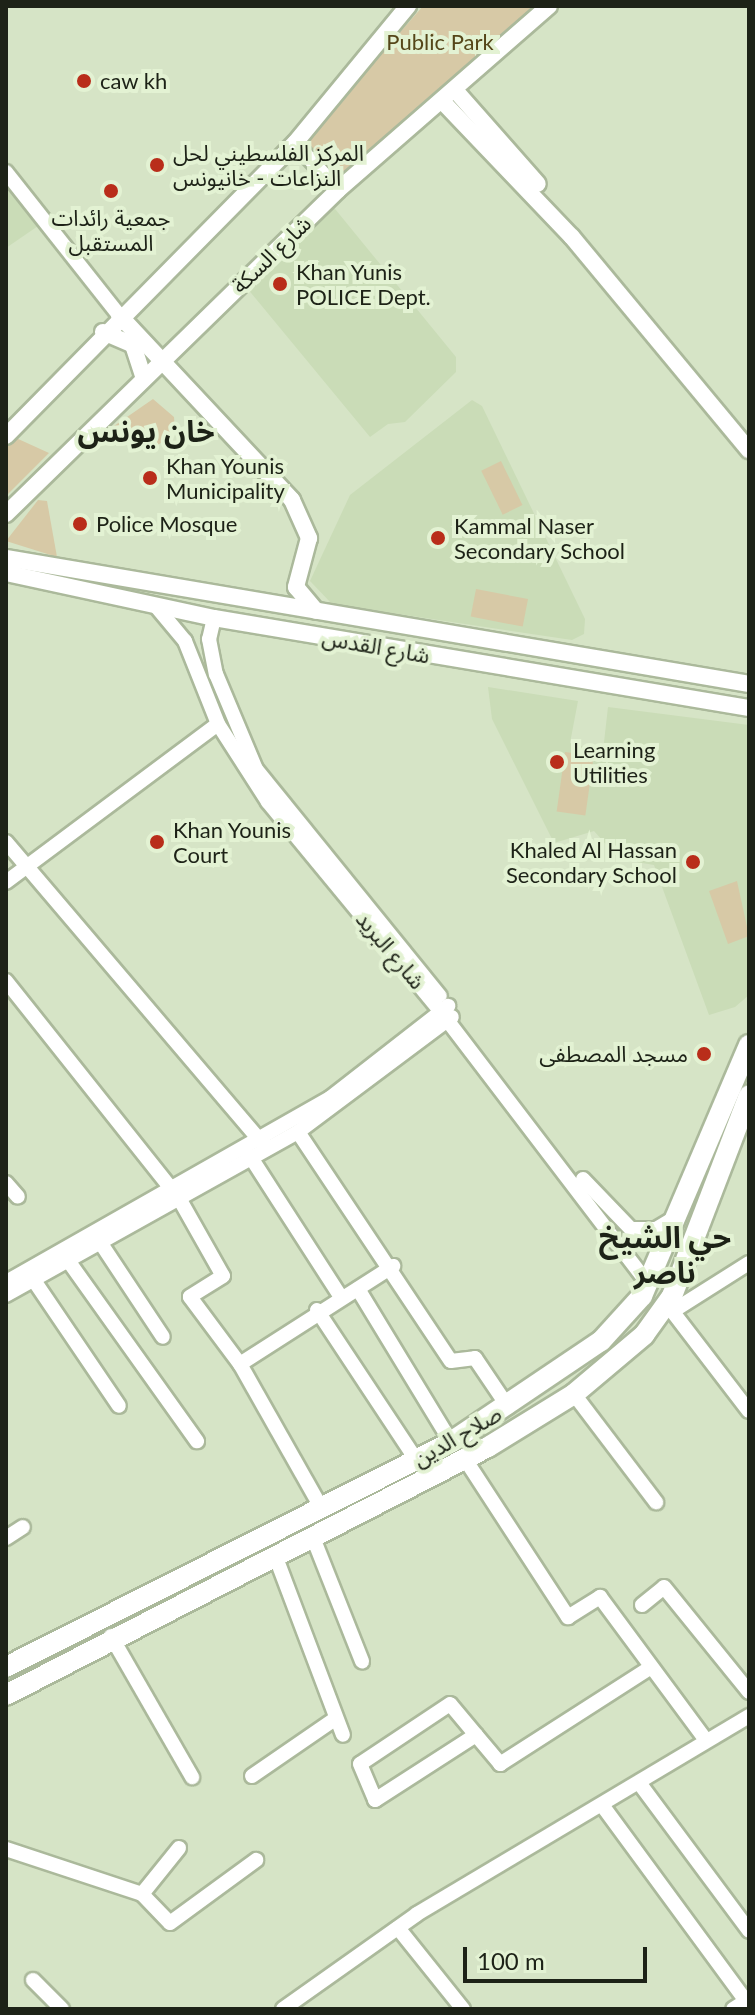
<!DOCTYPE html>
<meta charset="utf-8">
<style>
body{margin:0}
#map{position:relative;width:755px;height:2015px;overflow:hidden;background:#d6e4c6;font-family:Lato,"Noto Sans Arabic",sans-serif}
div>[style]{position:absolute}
.built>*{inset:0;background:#cadcb7}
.green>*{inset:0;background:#d7c9a6;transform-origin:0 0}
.roads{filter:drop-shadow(2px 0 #abb99b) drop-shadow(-2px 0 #abb99b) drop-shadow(0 2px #abb99b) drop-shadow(0 -2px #abb99b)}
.minor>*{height:14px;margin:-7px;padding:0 7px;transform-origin:7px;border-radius:7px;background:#fff}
.major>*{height:16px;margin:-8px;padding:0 8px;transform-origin:8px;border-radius:8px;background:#fff}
.highway>*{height:20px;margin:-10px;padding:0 10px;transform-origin:10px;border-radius:10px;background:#fff}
.dots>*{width:22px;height:22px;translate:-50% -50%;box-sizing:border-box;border:4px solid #e3f2d3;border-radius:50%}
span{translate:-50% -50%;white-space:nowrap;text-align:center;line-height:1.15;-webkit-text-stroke:8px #e3f2d3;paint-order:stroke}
.park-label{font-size:22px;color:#554619}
.poi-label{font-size:22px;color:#1d2217}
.left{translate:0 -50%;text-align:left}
.right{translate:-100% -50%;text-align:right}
.street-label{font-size:22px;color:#1d2217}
.district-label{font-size:30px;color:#1d2217;font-weight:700}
.frame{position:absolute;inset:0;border:8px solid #1d2217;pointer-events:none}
.scale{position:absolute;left:463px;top:1947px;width:184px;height:36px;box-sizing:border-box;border:4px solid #1d2217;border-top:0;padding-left:10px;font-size:24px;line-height:28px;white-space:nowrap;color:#1d2217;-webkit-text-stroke:6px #e3f2d3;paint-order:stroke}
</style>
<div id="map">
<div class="built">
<div style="clip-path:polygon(6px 187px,38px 226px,6px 248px)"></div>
<div style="clip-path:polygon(331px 204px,456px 357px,456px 372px,405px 422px,388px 424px,370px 437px,247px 288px)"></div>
<div style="clip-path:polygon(472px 400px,482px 406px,585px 619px,584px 634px,572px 640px,332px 604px,310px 581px,350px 495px)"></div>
<div style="clip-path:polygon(488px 687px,578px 701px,570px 743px,603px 751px,608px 707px,749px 725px,749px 995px,735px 1007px,709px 1015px,654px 865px,619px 859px,594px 831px,554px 843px,492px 719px)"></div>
</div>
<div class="green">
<div style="clip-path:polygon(423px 6px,535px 6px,340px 182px,303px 143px)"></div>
<div style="clip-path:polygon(153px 399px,174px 417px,175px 431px,157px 446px,142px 435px,131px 445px,114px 426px)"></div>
<div style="clip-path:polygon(16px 438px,49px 453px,6px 496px,6px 448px)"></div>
<div style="left:501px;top:461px;width:49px;height:22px;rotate:64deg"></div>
<div style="clip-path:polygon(38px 500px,47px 501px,57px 557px,6px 541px)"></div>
<div style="left:476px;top:589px;width:53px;height:28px;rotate:11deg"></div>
<div style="left:565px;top:752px;width:29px;height:60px;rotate:8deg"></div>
<div style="clip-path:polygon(737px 881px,749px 936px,728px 944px,709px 891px)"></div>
</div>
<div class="roads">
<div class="minor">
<div style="left:295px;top:143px;width:64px;rotate:47.5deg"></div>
<div style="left:6px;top:172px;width:182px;rotate:51.7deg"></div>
<div style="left:155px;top:605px;width:47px;rotate:50.2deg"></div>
<div style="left:185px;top:641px;width:89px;rotate:68.3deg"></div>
<div style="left:218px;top:724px;width:93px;rotate:57.3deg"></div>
<div style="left:268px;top:802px;width:272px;rotate:50.5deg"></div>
<div style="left:441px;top:1012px;width:342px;rotate:52.7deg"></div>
<div style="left:214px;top:618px;width:22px;rotate:103deg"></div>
<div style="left:209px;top:639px;width:36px;rotate:79deg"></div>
<div style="left:216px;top:674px;width:103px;rotate:67.2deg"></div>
<div style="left:256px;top:769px;width:292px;rotate:51deg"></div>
<div style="left:6px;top:842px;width:398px;rotate:49.6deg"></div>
<div style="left:6px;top:882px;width:264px;rotate:-36.7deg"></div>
<div style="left:6px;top:981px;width:280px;rotate:51.5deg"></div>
<div style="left:180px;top:1200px;width:87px;rotate:60.5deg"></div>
<div style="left:223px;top:1276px;width:39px;rotate:148deg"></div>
<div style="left:190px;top:1297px;width:84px;rotate:53.3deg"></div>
<div style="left:240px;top:1364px;width:164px;rotate:60.5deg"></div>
<div style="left:298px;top:1132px;width:275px;rotate:56.3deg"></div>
<div style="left:451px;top:1361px;width:24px;rotate:-7deg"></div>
<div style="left:475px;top:1358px;width:59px;rotate:56deg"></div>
<div style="left:250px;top:1156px;width:168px;rotate:57.2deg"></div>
<div style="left:583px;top:1179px;width:69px;rotate:46.2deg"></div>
<div style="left:631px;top:1229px;width:25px"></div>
<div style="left:656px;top:1229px;width:21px;rotate:-31deg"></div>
<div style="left:6px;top:1183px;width:18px;rotate:49deg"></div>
<div style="left:102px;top:1245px;width:110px;rotate:56.5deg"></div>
<div style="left:67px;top:1259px;width:224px;rotate:54.5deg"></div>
<div style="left:33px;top:1279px;width:153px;rotate:55.9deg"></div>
<div style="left:6px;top:1282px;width:373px;rotate:-29.6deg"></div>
<div style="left:330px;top:1098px;width:150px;rotate:-37.9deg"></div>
<div style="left:358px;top:1289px;width:179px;rotate:58.7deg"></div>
<div style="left:6px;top:1295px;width:334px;rotate:-29.2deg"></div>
<div style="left:298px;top:1132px;width:192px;rotate:-36.8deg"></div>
<div style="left:666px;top:1303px;width:136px;rotate:52.5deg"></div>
<div style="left:317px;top:1310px;width:181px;rotate:56.5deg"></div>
<div style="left:673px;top:1311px;width:90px;rotate:-32.3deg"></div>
<div style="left:240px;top:1364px;width:182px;rotate:-32.6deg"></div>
<div style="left:574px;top:1394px;width:136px;rotate:52.8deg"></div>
<div style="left:465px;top:1459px;width:189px;rotate:56.9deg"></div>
<div style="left:568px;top:1617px;width:38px;rotate:-32deg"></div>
<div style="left:600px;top:1597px;width:178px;rotate:53.5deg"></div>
<div style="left:312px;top:1535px;width:136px;rotate:68.4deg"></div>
<div style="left:6px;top:1538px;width:20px;rotate:-33deg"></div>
<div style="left:275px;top:1555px;width:192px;rotate:69.3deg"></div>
<div style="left:642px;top:1605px;width:28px;rotate:-39deg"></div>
<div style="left:664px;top:1587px;width:135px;rotate:51deg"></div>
<div style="left:111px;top:1636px;width:163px;rotate:60.1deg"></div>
<div style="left:476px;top:1735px;width:40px;rotate:-130deg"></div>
<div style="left:450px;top:1704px;width:108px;rotate:146.3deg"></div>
<div style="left:360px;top:1764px;width:39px;rotate:67deg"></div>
<div style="left:375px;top:1800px;width:120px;rotate:-32.8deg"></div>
<div style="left:476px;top:1735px;width:38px;rotate:50deg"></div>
<div style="left:500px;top:1764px;width:179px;rotate:-32.7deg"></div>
<div style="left:252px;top:1776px;width:101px;rotate:-34.5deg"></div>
<div style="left:640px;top:1784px;width:183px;rotate:53.4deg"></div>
<div style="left:602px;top:1805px;width:243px;rotate:53.7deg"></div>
<div style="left:746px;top:2001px;width:15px;rotate:148deg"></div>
<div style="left:6px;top:1849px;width:143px;rotate:18.3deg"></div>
<div style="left:142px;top:1894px;width:40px;rotate:46deg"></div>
<div style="left:170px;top:1923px;width:107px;rotate:-36.2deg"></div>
<div style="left:142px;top:1894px;width:59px;rotate:-51.2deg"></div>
<div style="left:398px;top:1928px;width:104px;rotate:51.3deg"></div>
<div style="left:33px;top:1980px;width:41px;rotate:45deg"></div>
<div style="left:283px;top:2009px;width:164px;rotate:-35.3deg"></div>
<div style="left:417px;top:1914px;width:387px;rotate:-30.8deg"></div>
</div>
<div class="major">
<div style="left:455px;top:90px;width:125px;rotate:48.6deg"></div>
<div style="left:442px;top:101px;width:188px;rotate:46.3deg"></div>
<div style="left:572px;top:237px;width:277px;rotate:50.3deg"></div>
<div style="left:119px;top:315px;width:253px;rotate:46.9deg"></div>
<div style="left:292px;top:500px;width:42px;rotate:65.9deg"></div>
<div style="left:309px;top:538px;width:51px;rotate:104.9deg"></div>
<div style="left:296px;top:587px;width:31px;rotate:50deg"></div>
<div style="left:103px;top:332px;width:33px;rotate:23deg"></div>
<div style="left:133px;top:345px;width:33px;rotate:72deg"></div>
<div style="left:6px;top:436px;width:412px;rotate:-45.4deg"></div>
<div style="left:295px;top:143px;width:178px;rotate:-50.5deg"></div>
<div style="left:6px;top:514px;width:464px;rotate:-44.3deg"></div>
<div style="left:338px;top:190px;width:280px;rotate:-41.1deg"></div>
<div style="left:6px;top:558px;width:754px;rotate:9.62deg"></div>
<div style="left:6px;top:573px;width:213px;rotate:12.2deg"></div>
<div style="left:214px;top:618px;width:543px;rotate:9.55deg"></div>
</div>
<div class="highway">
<div style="left:6px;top:1667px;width:499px;rotate:-26.8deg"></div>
<div style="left:451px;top:1442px;width:181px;rotate:-34deg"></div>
<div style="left:601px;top:1341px;width:61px;rotate:-47.7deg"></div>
<div style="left:642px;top:1296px;width:273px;rotate:-66.9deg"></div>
<div style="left:6px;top:1695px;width:542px;rotate:-27.23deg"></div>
<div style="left:488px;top:1447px;width:101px;rotate:-31.6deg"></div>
<div style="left:574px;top:1394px;width:92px;rotate:-40.1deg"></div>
<div style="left:644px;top:1335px;width:48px;rotate:-54.3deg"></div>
<div style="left:672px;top:1296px;width:215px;rotate:-69deg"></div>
</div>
</div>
<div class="dots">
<div style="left:84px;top:81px;background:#b92d1a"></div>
<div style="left:157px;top:165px;background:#b92d1a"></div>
<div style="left:111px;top:191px;background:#b92d1a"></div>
<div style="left:280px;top:284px;background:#b92d1a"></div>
<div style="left:150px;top:478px;background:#b92d1a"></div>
<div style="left:80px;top:524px;background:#b92d1a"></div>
<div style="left:438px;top:538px;background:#b92d1a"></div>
<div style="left:557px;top:762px;background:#b92d1a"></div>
<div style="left:157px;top:842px;background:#b92d1a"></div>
<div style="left:693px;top:862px;background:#b92d1a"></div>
<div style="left:704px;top:1054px;background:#b92d1a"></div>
</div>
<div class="park-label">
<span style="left:440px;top:42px">Public Park</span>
</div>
<div class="poi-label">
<span class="left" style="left:100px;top:81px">caw kh</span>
<span class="left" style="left:173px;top:165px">المركز الفلسطيني لحل<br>النزاعات - خانيونس</span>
<span style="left:111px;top:230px">جمعية رائدات<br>المستقبل</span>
<span class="left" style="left:296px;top:284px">Khan Yunis<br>POLICE Dept.</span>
<span class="left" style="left:166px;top:478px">Khan Younis<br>Municipality</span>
<span class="left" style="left:96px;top:524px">Police Mosque</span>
<span class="left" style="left:454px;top:538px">Kammal Naser<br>Secondary School</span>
<span class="left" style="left:573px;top:762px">Learning<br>Utilities</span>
<span class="left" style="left:173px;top:842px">Khan Younis<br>Court</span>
<span class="right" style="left:677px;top:862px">Khaled Al Hassan<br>Secondary School</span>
<span class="right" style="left:688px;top:1054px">مسجد المصطفى</span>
</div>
<div class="street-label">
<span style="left:271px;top:254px;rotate:-44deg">شارع السكة</span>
<span style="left:376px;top:646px;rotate:10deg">شارع القدس</span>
<span style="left:391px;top:950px;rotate:50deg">شارع البريد</span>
<span style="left:457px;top:1436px;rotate:-30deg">صلاح الدين</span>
</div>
<div class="district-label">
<span style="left:146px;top:430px">خان يونس</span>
<span style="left:665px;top:1253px">حي الشيخ<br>ناصر</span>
</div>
<div class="frame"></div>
<div class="scale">100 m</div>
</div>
